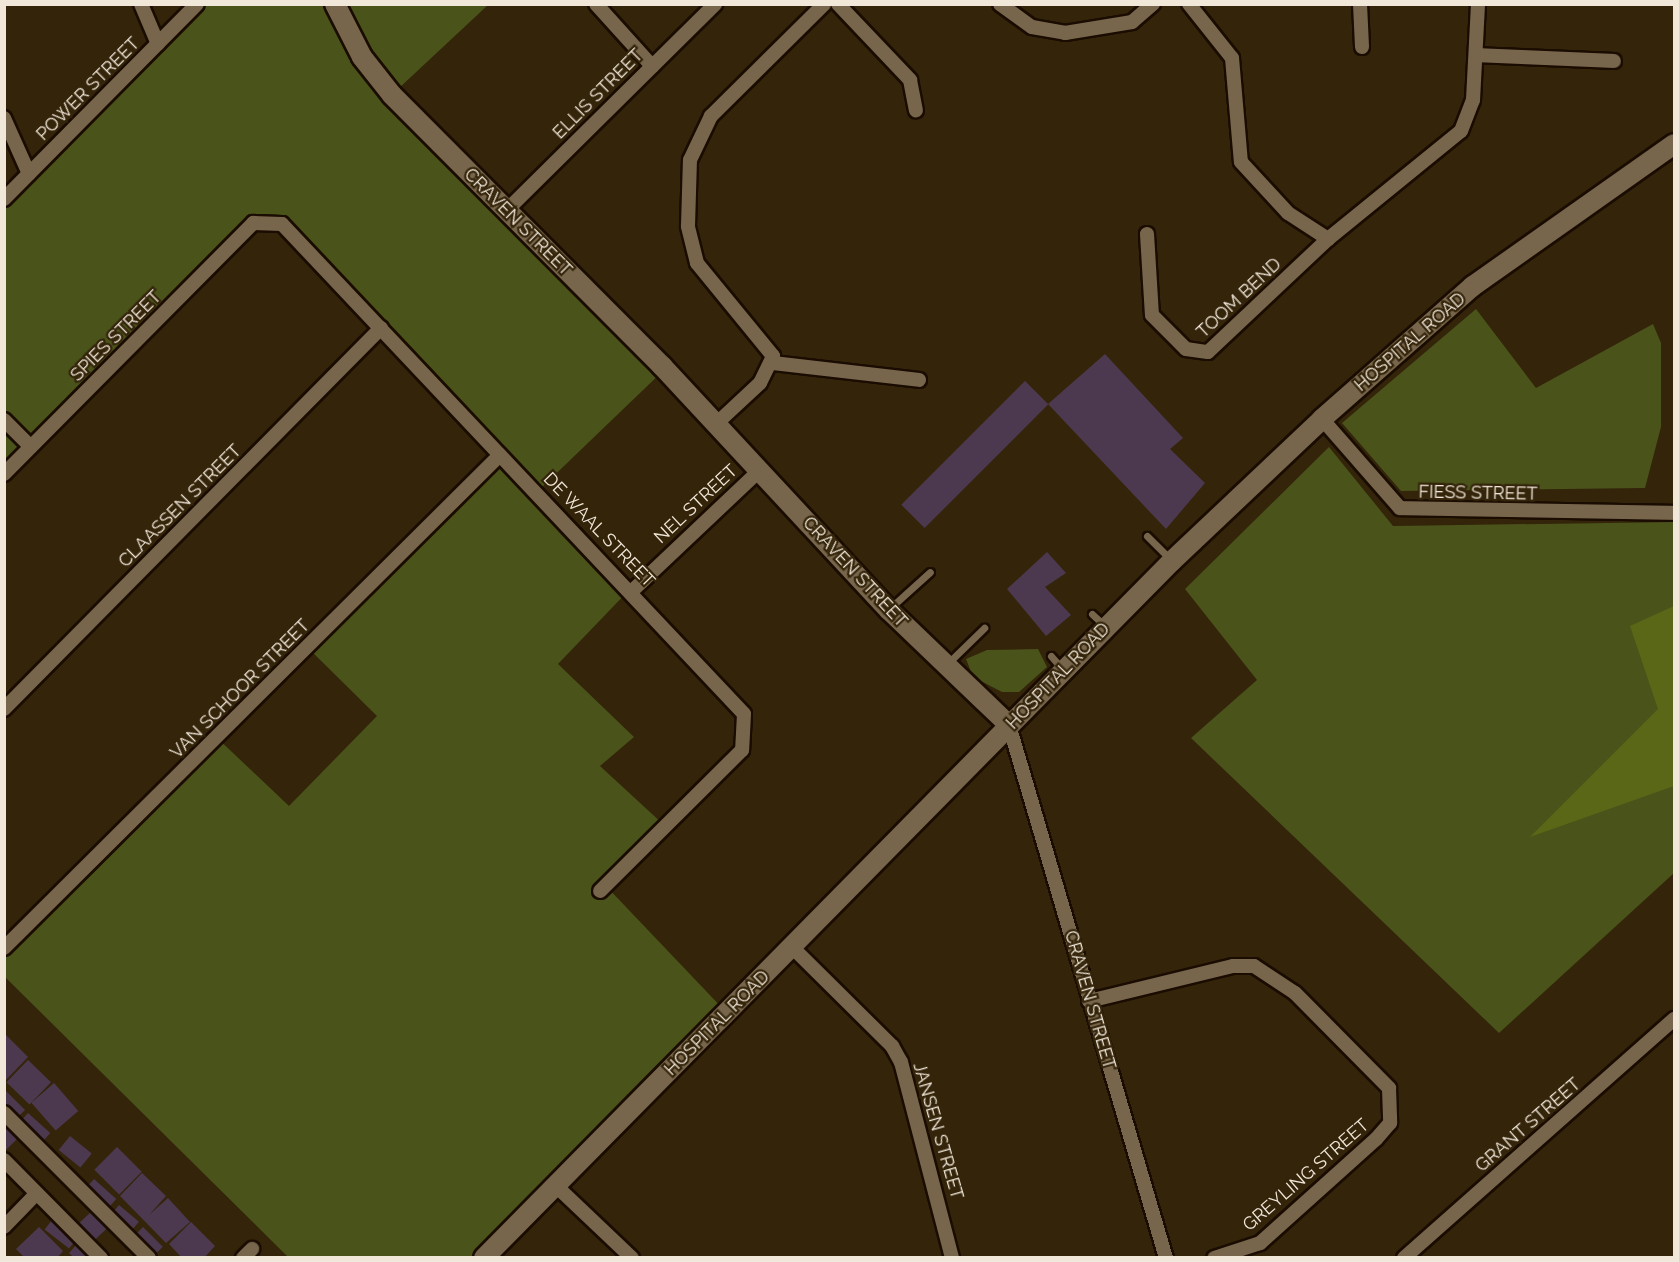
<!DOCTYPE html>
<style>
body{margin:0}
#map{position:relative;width:1679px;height:1262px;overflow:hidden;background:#33240a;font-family:Raleway,sans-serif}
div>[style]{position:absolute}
.green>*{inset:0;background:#49531a}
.forest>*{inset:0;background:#5a6717}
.building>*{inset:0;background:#4c394f;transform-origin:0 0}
.roads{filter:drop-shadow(2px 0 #1a0c00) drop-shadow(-2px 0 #1a0c00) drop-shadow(0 2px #1a0c00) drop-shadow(0 -2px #1a0c00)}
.lane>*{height:7px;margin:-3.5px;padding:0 3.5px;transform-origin:3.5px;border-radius:3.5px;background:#78664c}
.street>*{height:14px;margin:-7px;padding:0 7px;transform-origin:7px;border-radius:7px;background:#78664c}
.secondary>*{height:20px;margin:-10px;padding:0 10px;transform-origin:10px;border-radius:10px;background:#78664c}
span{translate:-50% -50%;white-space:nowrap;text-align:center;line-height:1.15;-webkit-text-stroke:4.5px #33240a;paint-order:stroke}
.street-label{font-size:18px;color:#f2e8da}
.frame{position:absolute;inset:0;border:6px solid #f2e8da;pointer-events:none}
</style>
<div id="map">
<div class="green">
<div style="clip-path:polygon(195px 5px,488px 5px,398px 89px,666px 368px,539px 490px,632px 587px,558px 664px,634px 737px,600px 766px,664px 825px,606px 886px,726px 1012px,482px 1257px,288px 1257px,5px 977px,4px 941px,213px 734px,289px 806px,377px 716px,304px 644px,501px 451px,283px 223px,251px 221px,5px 468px,5px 195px)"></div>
<div style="clip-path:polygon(1476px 309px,1536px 388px,1653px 324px,1661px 343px,1661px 427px,1645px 488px,1401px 491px,1342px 423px)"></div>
<div style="clip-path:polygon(1329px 447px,1393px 526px,1674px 522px,1674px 873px,1499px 1033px,1191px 738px,1257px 680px,1185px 589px)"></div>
<div style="clip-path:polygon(1038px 649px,1047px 667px,1019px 692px,1002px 692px,973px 677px,966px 659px,987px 650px)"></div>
</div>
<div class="forest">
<div style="clip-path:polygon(1674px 606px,1674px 786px,1530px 837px,1658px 709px,1630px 626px)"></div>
</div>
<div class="building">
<div style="clip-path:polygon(1105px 354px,1183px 438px,1170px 449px,1205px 483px,1166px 529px,1048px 404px)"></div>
<div style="left:1025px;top:381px;width:33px;height:175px;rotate:45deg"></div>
<div style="clip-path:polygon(1047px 552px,1066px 573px,1045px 587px,1071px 615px,1046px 636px,1007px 589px)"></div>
<div style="clip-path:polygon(5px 1034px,28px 1057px,5px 1081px)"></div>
<div style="left:28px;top:1060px;width:32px;height:31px;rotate:44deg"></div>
<div style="left:54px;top:1083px;width:37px;height:30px;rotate:49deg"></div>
<div style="clip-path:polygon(4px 1089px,25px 1110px,17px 1118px,4px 1105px)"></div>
<div style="left:28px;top:1113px;width:30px;height:11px;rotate:42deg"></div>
<div style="clip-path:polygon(4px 1123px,19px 1137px,4px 1152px)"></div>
<div style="left:70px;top:1136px;width:28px;height:18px;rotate:39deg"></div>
<div style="left:117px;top:1147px;width:35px;height:32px;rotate:45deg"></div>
<div style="clip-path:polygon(142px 1173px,166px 1196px,149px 1215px,168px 1198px,190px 1222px,166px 1243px,120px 1196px)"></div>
<div style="left:94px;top:1179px;width:30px;height:11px;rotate:42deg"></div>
<div style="left:119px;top:1205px;width:26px;height:11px;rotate:40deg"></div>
<div style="left:92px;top:1211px;width:23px;height:19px;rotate:47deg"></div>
<div style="left:52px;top:1220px;width:31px;height:12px;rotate:38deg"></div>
<div style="clip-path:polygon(191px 1222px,215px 1246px,204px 1258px,182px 1258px,169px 1244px)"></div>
<div style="clip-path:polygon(39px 1227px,63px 1251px,57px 1258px,25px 1258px,16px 1249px)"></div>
<div style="left:143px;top:1227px;width:28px;height:11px;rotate:45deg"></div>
<div style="clip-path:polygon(77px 1244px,92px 1258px,74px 1258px,69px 1253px)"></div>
</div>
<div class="roads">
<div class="lane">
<div style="left:1147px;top:536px;width:33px;rotate:45deg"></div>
<div style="left:889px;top:609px;width:55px;rotate:-42.1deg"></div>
<div style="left:1092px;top:614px;width:16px;rotate:43deg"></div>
<div style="left:1051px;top:656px;width:18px;rotate:49deg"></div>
<div style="left:947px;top:664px;width:52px;rotate:-44.2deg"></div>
</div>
<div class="street">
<div style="left:141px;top:4px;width:43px;rotate:67deg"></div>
<div style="left:596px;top:4px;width:84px;rotate:47.9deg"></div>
<div style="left:838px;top:4px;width:105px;rotate:46.5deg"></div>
<div style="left:910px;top:80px;width:31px;rotate:79deg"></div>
<div style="left:1000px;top:4px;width:39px;rotate:36deg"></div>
<div style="left:1032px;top:27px;width:34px;rotate:10deg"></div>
<div style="left:1065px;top:33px;width:68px;rotate:-9.3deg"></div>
<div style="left:1132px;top:22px;width:28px;rotate:-41deg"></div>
<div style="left:1189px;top:4px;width:69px;rotate:51.5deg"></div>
<div style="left:1232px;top:58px;width:104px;rotate:85.1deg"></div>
<div style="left:1241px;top:162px;width:69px;rotate:47.3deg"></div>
<div style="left:1288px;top:213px;width:48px;rotate:33deg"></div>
<div style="left:1360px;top:4px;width:43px;rotate:87.3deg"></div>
<div style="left:1476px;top:55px;width:138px;rotate:2.5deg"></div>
<div style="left:4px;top:118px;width:61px;rotate:65.9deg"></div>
<div style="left:4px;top:199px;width:274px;rotate:-45.3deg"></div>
<div style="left:507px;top:210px;width:293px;rotate:-44.7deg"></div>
<div style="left:1147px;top:234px;width:81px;rotate:86.5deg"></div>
<div style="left:1152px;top:315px;width:48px;rotate:45deg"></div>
<div style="left:1186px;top:349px;width:22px;rotate:8deg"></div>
<div style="left:1208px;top:352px;width:165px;rotate:-43.3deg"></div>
<div style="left:1328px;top:239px;width:171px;rotate:-39.1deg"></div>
<div style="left:1461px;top:131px;width:33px;rotate:-69deg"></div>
<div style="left:1473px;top:100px;width:96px;rotate:-87deg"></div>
<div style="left:773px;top:363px;width:147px;rotate:6.6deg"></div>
<div style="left:1322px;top:419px;width:118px;rotate:48.8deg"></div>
<div style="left:1400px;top:508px;width:274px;rotate:1deg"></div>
<div style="left:4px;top:420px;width:38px;rotate:45deg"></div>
<div style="left:716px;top:424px;width:60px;rotate:-43deg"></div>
<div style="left:760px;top:383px;width:30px;rotate:-64deg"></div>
<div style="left:773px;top:356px;width:120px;rotate:-129.3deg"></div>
<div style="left:697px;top:263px;width:38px;rotate:-104deg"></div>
<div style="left:688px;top:226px;width:66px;rotate:-88.3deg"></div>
<div style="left:690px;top:160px;width:49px;rotate:-64.5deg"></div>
<div style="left:711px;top:116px;width:159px;rotate:-44.7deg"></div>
<div style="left:4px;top:474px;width:354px;rotate:-45.2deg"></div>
<div style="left:253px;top:223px;width:29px;rotate:2deg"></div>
<div style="left:282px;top:224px;width:673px;rotate:46.68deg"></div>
<div style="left:744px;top:714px;width:36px;rotate:93deg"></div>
<div style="left:742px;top:750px;width:200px;rotate:135.2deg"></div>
<div style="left:632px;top:591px;width:176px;rotate:-43.4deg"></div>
<div style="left:4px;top:709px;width:536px;rotate:-45.3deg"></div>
<div style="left:1009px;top:725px;width:556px;rotate:73.59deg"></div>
<div style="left:792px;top:947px;width:141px;rotate:44.7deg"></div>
<div style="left:892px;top:1046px;width:18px;rotate:61deg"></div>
<div style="left:901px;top:1062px;width:203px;rotate:75.4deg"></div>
<div style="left:4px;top:948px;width:699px;rotate:-44.83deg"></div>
<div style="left:1089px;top:1001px;width:148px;rotate:-13.7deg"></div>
<div style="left:1233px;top:966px;width:21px"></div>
<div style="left:1254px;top:966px;width:49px;rotate:33.4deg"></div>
<div style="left:1295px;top:993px;width:134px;rotate:45.3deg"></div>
<div style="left:1389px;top:1088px;width:35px;rotate:88deg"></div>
<div style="left:1390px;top:1123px;width:21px;rotate:131deg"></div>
<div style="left:1376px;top:1139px;width:156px;rotate:138.1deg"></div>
<div style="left:1260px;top:1243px;width:48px;rotate:161.9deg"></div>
<div style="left:4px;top:1113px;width:205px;rotate:45deg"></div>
<div style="left:4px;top:1160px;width:138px;rotate:45.3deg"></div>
<div style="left:555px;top:1185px;width:106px;rotate:43.5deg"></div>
<div style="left:4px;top:1227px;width:47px;rotate:-45.9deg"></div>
<div style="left:243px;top:1258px;width:13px;rotate:-45deg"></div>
<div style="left:1404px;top:1258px;width:361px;rotate:-41.5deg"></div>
</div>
<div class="secondary">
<div style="left:335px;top:4px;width:59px;rotate:63deg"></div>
<div style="left:362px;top:57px;width:48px;rotate:51.7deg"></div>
<div style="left:392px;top:95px;width:383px;rotate:45.1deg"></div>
<div style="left:662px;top:366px;width:333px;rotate:47.1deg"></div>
<div style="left:889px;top:610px;width:166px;rotate:43.8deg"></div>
<div style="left:484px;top:1258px;width:979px;rotate:-45.37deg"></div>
<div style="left:1172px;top:561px;width:207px;rotate:-43.4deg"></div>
<div style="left:1322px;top:419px;width:201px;rotate:-41.4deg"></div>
<div style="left:1473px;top:286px;width:246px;rotate:-35.2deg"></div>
</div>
</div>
<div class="street-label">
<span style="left:88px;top:89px;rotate:-45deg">POWER STREET</span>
<span style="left:598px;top:94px;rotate:-45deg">ELLIS STREET</span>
<span style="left:518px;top:222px;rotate:45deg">CRAVEN STREET</span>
<span style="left:1239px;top:298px;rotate:-43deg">TOOM BEND</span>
<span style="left:116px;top:336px;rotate:-45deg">SPIES STREET</span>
<span style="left:1410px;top:342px;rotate:-41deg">HOSPITAL ROAD</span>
<span style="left:1478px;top:493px;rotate:1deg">FIESS STREET</span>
<span style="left:696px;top:504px;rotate:-43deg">NEL STREET</span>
<span style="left:180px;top:506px;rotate:-45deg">CLAASSEN STREET</span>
<span style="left:599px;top:530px;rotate:46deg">DE WAAL STREET</span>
<span style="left:855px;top:572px;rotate:47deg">CRAVEN STREET</span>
<span style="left:1058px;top:676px;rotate:-46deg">HOSPITAL ROAD</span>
<span style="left:240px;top:689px;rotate:-45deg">VAN SCHOOR STREET</span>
<span style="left:1090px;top:1000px;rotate:74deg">CRAVEN STREET</span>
<span style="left:717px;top:1023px;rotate:-45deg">HOSPITAL ROAD</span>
<span style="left:1528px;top:1125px;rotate:-41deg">GRANT STREET</span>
<span style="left:938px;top:1131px;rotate:74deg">JANSEN STREET</span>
<span style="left:1306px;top:1175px;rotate:-41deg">GREYLING STREET</span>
</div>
<div class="frame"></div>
</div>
